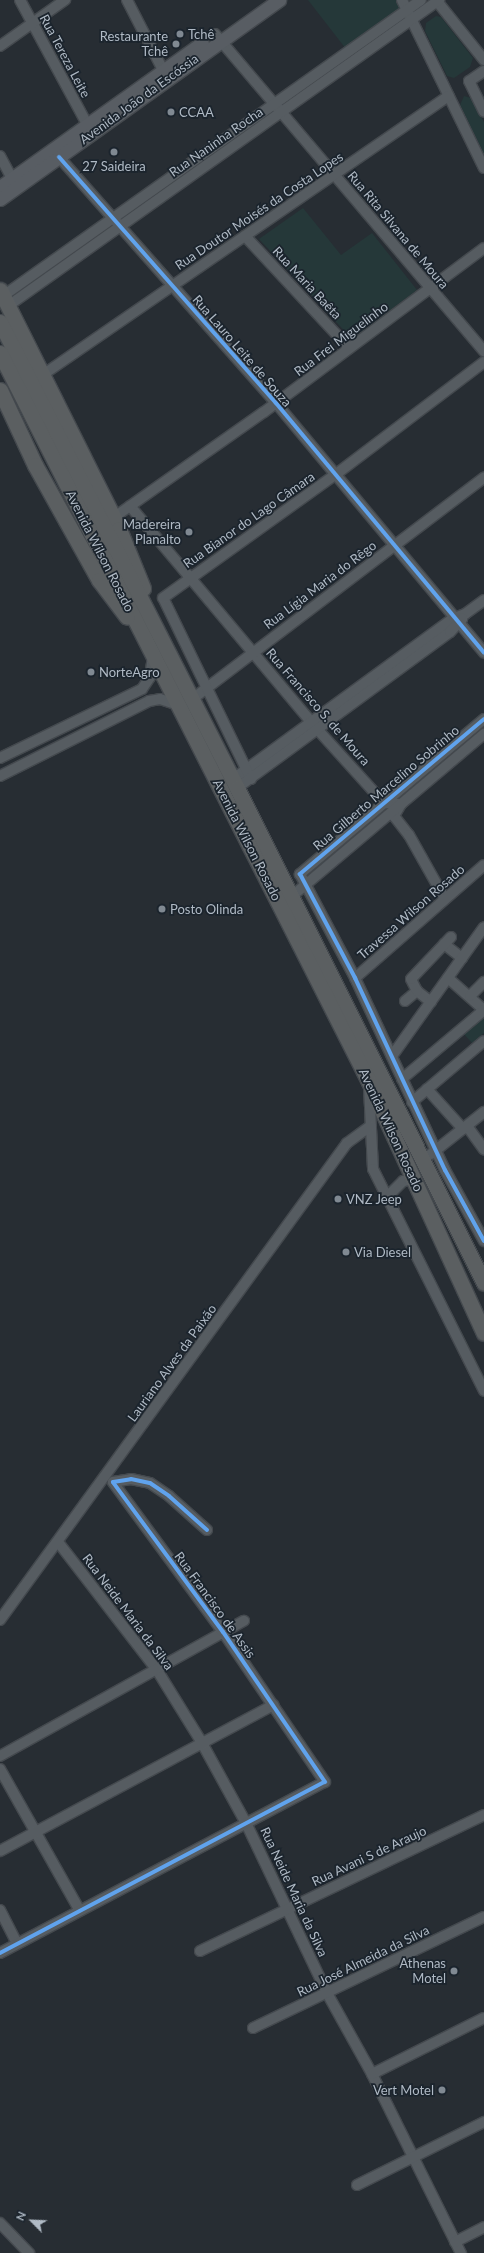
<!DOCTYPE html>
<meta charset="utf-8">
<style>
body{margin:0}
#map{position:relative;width:484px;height:2253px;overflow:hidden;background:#272d33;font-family:Lato,sans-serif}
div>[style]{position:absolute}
.green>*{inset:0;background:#253839}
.roads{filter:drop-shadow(1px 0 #44494e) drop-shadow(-1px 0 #44494e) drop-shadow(0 1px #44494e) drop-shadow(0 -1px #44494e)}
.minor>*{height:10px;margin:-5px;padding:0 5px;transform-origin:5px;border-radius:5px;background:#565c61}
.major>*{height:13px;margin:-6.5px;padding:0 6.5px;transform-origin:6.5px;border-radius:6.5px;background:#585d63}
.highway>*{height:15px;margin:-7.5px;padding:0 7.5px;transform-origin:7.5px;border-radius:7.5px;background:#5b5f61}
.cycleway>*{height:4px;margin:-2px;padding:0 2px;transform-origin:2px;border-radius:2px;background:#60a3ed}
.dots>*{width:11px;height:11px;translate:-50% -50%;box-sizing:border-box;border:2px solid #1b242d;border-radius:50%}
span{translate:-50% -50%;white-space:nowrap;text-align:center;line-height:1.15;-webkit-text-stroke:3.5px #1b242d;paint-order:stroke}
.poi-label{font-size:13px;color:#b0bac5}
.left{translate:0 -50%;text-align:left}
.right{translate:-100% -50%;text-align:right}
.street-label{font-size:13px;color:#b0bac5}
.north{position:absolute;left:12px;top:2201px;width:40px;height:40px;-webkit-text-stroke:3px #1b242d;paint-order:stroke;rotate:294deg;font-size:11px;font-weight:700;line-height:16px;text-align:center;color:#b0bac5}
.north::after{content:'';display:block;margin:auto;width:14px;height:18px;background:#b0bac5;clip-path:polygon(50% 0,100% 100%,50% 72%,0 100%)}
</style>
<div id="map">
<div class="green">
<div style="clip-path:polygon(308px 0,398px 0,402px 8px,346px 49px)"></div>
<div style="clip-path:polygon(436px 16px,441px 17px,473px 58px,470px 67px,454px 78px,447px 76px,425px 31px,426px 23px)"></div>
<div style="clip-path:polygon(464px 96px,471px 98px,484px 122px,484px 155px,460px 105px)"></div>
<div style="clip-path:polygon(303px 208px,341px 255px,372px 233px,417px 290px,352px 339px,259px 239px)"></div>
<div style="clip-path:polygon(484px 1018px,484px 1033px,472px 1043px,464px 1034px)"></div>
</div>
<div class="roads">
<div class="minor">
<div style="left:20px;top:0;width:141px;rotate:61.6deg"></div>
<div style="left:127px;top:0;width:79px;rotate:62.8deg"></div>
<div style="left:402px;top:0;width:187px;rotate:64deg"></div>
<div style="left:436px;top:0;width:77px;rotate:51.3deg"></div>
<div style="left:215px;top:34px;width:416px;rotate:49.7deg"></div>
<div style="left:0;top:46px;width:80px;rotate:-35.3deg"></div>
<div style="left:484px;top:71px;width:18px;rotate:146deg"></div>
<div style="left:469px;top:81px;width:34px;rotate:64deg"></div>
<div style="left:0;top:156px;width:26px;rotate:62deg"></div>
<div style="left:59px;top:157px;width:328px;rotate:48.6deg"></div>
<div style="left:276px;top:403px;width:325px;rotate:50.2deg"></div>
<div style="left:245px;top:236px;width:153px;rotate:47.1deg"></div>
<div style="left:3px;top:296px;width:512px;rotate:-35.3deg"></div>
<div style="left:8px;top:306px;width:529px;rotate:-35.37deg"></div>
<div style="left:44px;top:374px;width:491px;rotate:-34.5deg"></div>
<div style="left:130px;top:506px;width:292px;rotate:50deg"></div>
<div style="left:318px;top:730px;width:98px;rotate:47.9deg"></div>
<div style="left:384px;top:803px;width:17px;rotate:3deg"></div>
<div style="left:401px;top:804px;width:14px;rotate:120deg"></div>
<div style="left:394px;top:816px;width:24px;rotate:52deg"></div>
<div style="left:409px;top:835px;width:73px;rotate:60.6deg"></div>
<div style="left:113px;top:518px;width:184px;rotate:-35.1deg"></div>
<div style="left:264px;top:412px;width:274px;rotate:-36.7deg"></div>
<div style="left:191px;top:700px;width:368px;rotate:-37.2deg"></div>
<div style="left:484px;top:719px;width:241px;rotate:139.9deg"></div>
<div style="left:300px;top:874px;width:118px;rotate:62.1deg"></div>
<div style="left:355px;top:978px;width:212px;rotate:64.9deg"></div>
<div style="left:445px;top:1170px;width:81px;rotate:61.2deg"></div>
<div style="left:0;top:758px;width:158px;rotate:-25.9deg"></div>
<div style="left:142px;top:689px;width:14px;rotate:-56deg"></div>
<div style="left:150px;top:677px;width:21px;rotate:-82deg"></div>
<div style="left:0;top:776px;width:167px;rotate:-26.7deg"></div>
<div style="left:149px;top:701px;width:11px;rotate:-10deg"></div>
<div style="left:160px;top:699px;width:20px;rotate:18deg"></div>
<div style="left:233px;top:779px;width:273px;rotate:-36.1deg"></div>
<div style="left:454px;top:618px;width:12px;rotate:-20deg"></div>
<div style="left:465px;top:614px;width:24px;rotate:-36deg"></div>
<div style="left:251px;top:779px;width:201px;rotate:-115.9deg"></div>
<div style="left:163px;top:598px;width:211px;rotate:-35.6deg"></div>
<div style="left:335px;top:475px;width:187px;rotate:-37.2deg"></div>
<div style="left:237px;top:788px;width:264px;rotate:-36.2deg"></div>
<div style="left:450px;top:632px;width:18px;rotate:-47deg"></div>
<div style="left:291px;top:897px;width:253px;rotate:-40.2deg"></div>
<div style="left:444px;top:944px;width:23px;rotate:38deg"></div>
<div style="left:355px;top:978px;width:171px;rotate:-41.2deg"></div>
<div style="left:448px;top:978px;width:48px;rotate:41.6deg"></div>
<div style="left:470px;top:996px;width:20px;rotate:-45deg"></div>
<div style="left:405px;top:1001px;width:16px;rotate:-40deg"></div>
<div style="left:431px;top:1002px;width:18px;rotate:-142deg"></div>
<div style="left:417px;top:991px;width:13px;rotate:-117deg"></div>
<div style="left:411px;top:979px;width:58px;rotate:-46.4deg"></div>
<div style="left:392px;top:1056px;width:158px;rotate:-54.5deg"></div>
<div style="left:402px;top:1079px;width:107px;rotate:-40.1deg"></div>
<div style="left:369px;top:1087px;width:82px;rotate:87.2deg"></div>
<div style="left:373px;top:1169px;width:248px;rotate:63.4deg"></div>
<div style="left:427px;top:1089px;width:54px;rotate:48deg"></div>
<div style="left:412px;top:1102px;width:94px;rotate:-40.3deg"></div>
<div style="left:467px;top:1126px;width:29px;rotate:54deg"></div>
<div style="left:431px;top:1154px;width:68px;rotate:-38.4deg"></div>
<div style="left:389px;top:1201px;width:8px;rotate:-76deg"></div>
<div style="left:391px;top:1193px;width:17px;rotate:-45deg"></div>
<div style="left:403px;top:1181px;width:6px;rotate:-9deg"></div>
<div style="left:409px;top:1180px;width:8px;rotate:23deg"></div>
<div style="left:58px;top:1542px;width:162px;rotate:52.3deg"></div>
<div style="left:157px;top:1670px;width:86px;rotate:58.3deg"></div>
<div style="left:202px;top:1743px;width:91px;rotate:61.2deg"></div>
<div style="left:246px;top:1823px;width:188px;rotate:64.5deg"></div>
<div style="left:327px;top:1993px;width:93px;rotate:60.9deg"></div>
<div style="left:372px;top:2074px;width:200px;rotate:63.6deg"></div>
<div style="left:0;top:1620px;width:590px;rotate:-53.97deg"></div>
<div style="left:347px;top:1143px;width:29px;rotate:-36deg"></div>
<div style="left:0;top:1756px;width:279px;rotate:-29deg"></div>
<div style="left:0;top:1769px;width:161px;rotate:60.6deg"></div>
<div style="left:0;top:1851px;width:310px;rotate:-28.1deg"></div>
<div style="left:0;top:1910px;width:37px;rotate:63deg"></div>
<div style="left:200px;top:1951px;width:315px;rotate:-25.6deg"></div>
<div style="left:0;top:1953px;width:367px;rotate:-27.8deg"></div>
<div style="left:325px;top:1782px;width:181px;rotate:-124.2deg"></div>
<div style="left:223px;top:1632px;width:186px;rotate:-126.3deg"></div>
<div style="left:113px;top:1482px;width:18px;rotate:-9deg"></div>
<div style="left:131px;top:1479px;width:19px;rotate:12deg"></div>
<div style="left:150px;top:1483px;width:23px;rotate:34deg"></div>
<div style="left:169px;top:1496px;width:51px;rotate:41.8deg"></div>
<div style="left:253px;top:2028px;width:256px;rotate:-25.7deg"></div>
<div style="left:372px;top:2074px;width:125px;rotate:-26.6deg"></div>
<div style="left:357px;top:2185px;width:142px;rotate:-26.4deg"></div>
<div style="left:0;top:2223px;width:42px;rotate:46deg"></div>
<div style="left:455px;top:2242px;width:33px;rotate:-27deg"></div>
</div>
<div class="major">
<div style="left:0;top:187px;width:248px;rotate:-35.5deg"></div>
<div style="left:0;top:199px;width:343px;rotate:-35.5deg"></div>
</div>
<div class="highway">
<div style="left:0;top:290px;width:267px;rotate:63.5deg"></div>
<div style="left:119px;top:529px;width:64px;rotate:67.9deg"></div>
<div style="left:0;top:322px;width:523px;rotate:63.04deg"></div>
<div style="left:237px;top:788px;width:553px;rotate:63.48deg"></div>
<div style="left:0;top:353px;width:817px;rotate:63.15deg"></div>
<div style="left:369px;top:1082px;width:276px;rotate:65.4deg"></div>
<div style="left:0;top:390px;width:83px;rotate:65deg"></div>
<div style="left:35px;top:465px;width:132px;rotate:60.9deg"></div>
<div style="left:99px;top:580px;width:46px;rotate:52.9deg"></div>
</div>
</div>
<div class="cycleway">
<div style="left:59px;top:157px;width:328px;rotate:48.6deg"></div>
<div style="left:276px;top:403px;width:325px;rotate:50.2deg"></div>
<div style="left:484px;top:719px;width:241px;rotate:139.9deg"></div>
<div style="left:300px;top:874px;width:118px;rotate:62.1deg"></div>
<div style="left:355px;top:978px;width:212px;rotate:64.9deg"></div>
<div style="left:445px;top:1170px;width:81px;rotate:61.2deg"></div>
<div style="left:0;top:1953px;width:367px;rotate:-27.8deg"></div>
<div style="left:325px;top:1782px;width:181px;rotate:-124.2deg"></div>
<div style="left:223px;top:1632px;width:186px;rotate:-126.3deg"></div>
<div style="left:113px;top:1482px;width:18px;rotate:-9deg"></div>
<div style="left:131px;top:1479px;width:19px;rotate:12deg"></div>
<div style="left:150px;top:1483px;width:23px;rotate:34deg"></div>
<div style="left:169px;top:1496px;width:51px;rotate:41.8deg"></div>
</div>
<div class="dots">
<div style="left:180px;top:34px;background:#808992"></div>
<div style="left:176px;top:44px;background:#808992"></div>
<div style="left:171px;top:112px;background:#808992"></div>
<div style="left:114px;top:152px;background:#808992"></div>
<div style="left:189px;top:532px;background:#808992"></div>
<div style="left:91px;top:672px;background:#808992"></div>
<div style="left:162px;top:909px;background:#808992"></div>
<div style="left:338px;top:1199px;background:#808992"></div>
<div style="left:346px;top:1252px;background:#808992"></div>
<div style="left:454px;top:1971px;background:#808992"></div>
<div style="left:442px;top:2090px;background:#808992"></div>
</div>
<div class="poi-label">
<span class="left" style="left:188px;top:34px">Tchê</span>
<span class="right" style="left:168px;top:44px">Restaurante<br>Tchê</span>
<span class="left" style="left:179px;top:112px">CCAA</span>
<span style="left:114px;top:166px">27 Saideira</span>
<span class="right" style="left:181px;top:532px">Madereira<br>Planalto</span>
<span class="left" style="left:99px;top:672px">NorteAgro</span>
<span class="left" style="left:170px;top:909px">Posto Olinda</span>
<span class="left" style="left:346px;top:1199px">VNZ Jeep</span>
<span class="left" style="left:354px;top:1252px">Via Diesel</span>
<span class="right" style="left:446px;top:1971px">Athenas<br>Motel</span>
<span class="right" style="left:434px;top:2090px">Vert Motel</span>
</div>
<div class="street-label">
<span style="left:65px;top:56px;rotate:62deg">Rua Tereza Leite</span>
<span style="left:139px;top:99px;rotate:-36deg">Avenida João da Escóssia</span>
<span style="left:216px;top:142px;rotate:-35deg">Rua Naninha Rocha</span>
<span style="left:259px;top:211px;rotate:-34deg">Rua Doutor Moisés da Costa Lopes</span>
<span style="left:398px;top:230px;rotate:50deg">Rua Rita Silvana de Moura</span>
<span style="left:307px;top:283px;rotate:47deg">Rua Maria Baêta</span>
<span style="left:341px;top:339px;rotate:-37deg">Rua Frei Miguelinho</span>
<span style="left:242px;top:351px;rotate:49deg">Rua Lauro Leite de Souza</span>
<span style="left:249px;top:520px;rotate:-35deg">Rua Bianor do Lago Câmara</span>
<span style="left:100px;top:551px;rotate:63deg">Avenida Wilson Rosado</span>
<span style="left:320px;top:585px;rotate:-37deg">Rua Lígia Maria do Rêgo</span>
<span style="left:318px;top:707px;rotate:49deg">Rua Francisco S. de Moura</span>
<span style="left:386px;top:788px;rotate:-40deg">Rua Gilberto Marcelino Sobrinho</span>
<span style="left:247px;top:840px;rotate:63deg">Avenida Wilson Rosado</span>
<span style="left:411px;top:912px;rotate:-41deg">Travessa Wilson Rosado</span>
<span style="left:391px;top:1130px;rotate:65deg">Avenida Wilson Rosado</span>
<span style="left:172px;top:1363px;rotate:-54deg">Lauriano Alves da Paixão</span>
<span style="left:215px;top:1605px;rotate:54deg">Rua Francisco de Assis</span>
<span style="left:128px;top:1612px;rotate:53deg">Rua Neide Maria da Silva</span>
<span style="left:369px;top:1856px;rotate:-25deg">Rua Avani S de Araujo</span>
<span style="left:294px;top:1892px;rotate:65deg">Rua Neide Maria da Silva</span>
<span style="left:363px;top:1961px;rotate:-26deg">Rua José Almeida da Silva</span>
</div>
<div class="north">N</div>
</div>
